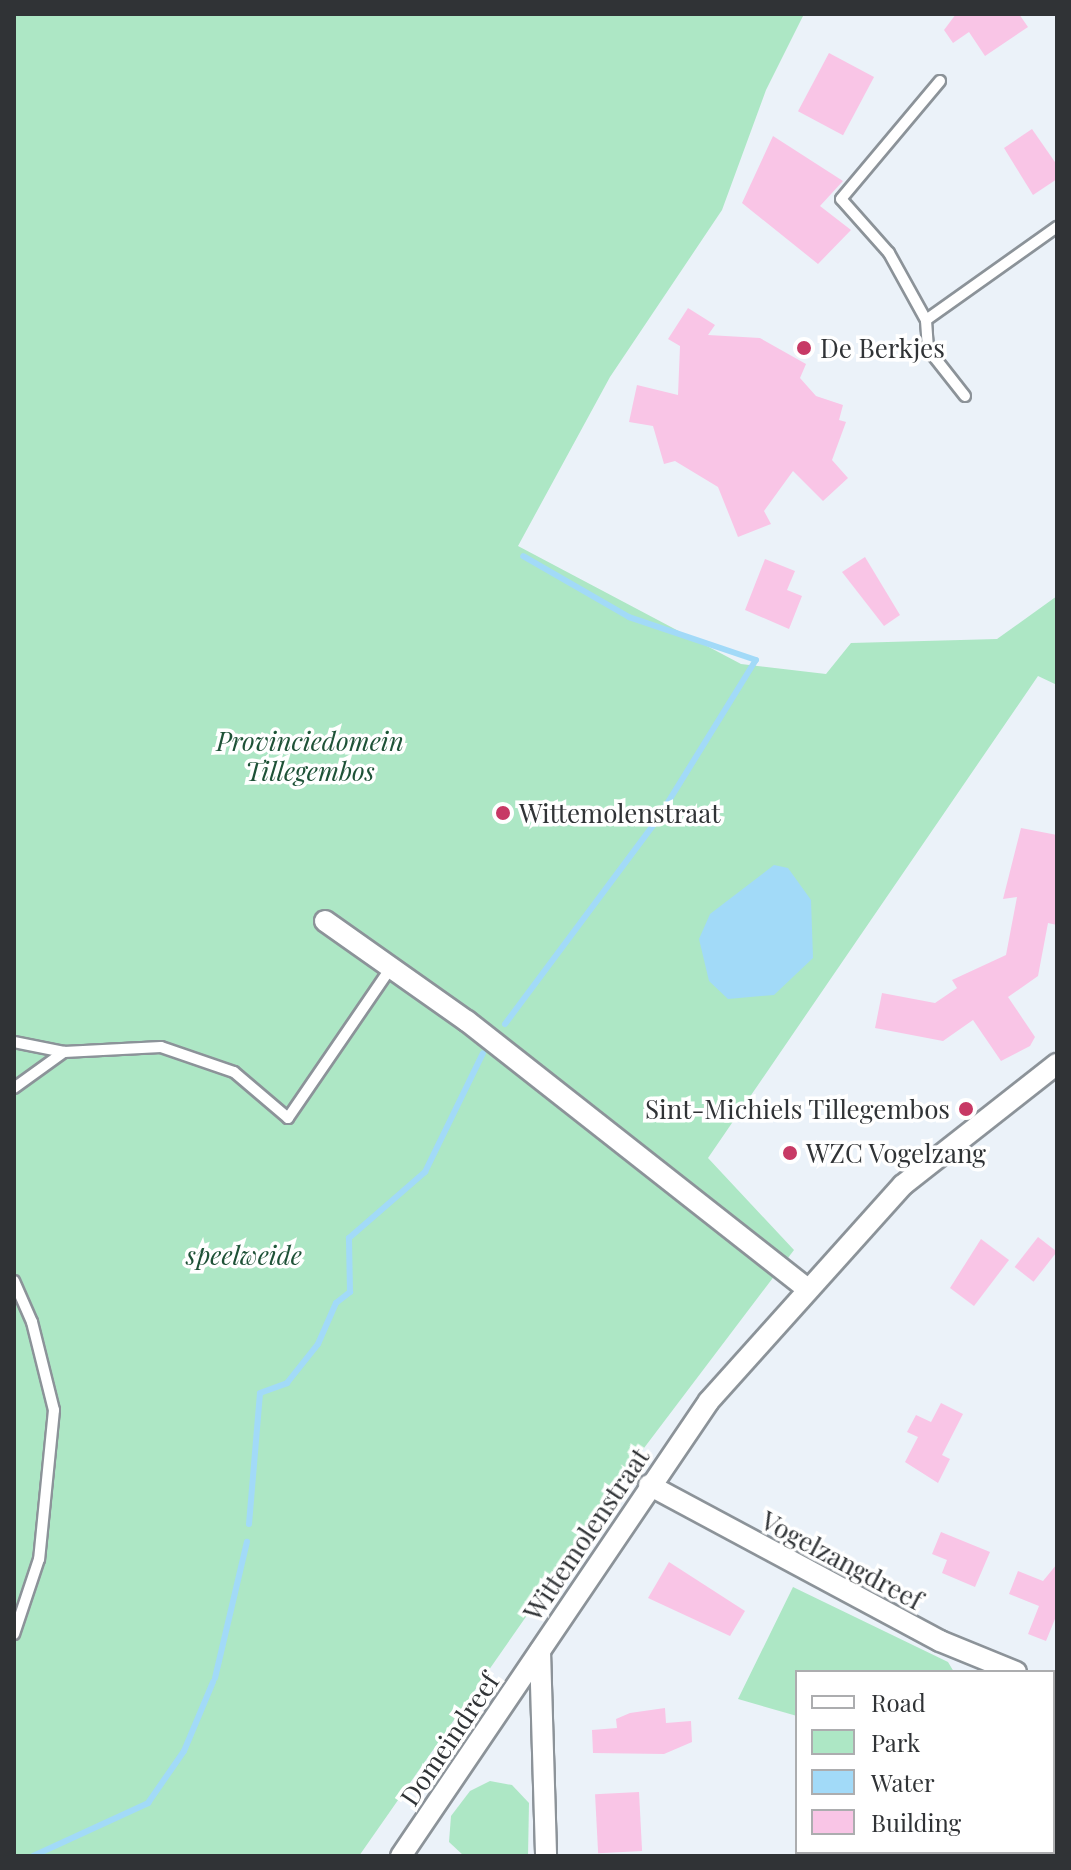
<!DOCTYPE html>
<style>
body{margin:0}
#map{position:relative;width:1071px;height:1870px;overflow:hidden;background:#ebf2f9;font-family:"Playfair Display",serif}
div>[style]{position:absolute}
.green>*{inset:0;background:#ade7c5}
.water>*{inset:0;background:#a2daf8}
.stream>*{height:6px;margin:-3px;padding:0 3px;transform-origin:3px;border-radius:3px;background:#a2daf8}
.building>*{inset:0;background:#f9c5e6;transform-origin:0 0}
.roads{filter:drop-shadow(2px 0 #8c9399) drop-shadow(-2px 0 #8c9399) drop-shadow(0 2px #8c9399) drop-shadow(0 -2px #8c9399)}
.lane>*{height:10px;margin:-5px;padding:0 5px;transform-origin:5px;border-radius:5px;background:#fff}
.street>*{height:20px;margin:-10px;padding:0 10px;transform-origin:10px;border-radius:10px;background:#fff}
.dots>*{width:22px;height:22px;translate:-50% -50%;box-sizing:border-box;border:4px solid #fff;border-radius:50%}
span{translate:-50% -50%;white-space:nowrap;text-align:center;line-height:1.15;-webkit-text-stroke:7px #fff;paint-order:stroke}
.poi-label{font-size:26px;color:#303336}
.left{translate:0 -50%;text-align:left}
.right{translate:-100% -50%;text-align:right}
.park-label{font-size:26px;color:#1e5237;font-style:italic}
.street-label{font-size:26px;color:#303336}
.frame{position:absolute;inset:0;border:16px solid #303336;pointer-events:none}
.legend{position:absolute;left:795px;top:1670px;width:260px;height:184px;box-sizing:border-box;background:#fff;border:2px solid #acadaf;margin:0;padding:10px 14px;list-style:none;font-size:24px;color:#303336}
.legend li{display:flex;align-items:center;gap:16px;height:40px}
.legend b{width:40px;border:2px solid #acadaf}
</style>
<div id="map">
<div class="green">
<div style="clip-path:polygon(14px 14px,804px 14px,766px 90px,722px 210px,610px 377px,518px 546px,741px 664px,826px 674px,851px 643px,997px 639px,1057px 596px,1057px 685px,1038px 676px,708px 1158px,794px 1250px,641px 1452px,359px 1856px,14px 1856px)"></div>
<div style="clip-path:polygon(793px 1587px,948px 1662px,954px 1672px,797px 1672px,797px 1716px,738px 1699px)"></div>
<div style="clip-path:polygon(490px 1781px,512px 1785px,529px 1803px,528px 1856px,464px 1856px,449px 1842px,451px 1816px,470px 1791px)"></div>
</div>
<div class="water">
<div style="clip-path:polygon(774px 865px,788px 868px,811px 900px,813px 958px,774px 995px,728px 999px,709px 981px,699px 939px,710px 914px)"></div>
</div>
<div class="stream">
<div style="left:505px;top:1024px;width:254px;rotate:-53.3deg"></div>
<div style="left:657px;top:820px;width:188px;rotate:-58.3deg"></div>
<div style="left:756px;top:660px;width:134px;rotate:-161.3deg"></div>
<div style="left:629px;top:617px;width:122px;rotate:-150.1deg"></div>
<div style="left:249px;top:1524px;width:131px;rotate:-85.2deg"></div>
<div style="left:260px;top:1393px;width:29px;rotate:-20deg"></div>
<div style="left:287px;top:1383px;width:50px;rotate:-51.5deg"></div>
<div style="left:318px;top:1344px;width:45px;rotate:-66.3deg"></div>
<div style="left:336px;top:1303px;width:18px;rotate:-38deg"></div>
<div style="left:350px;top:1292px;width:54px;rotate:-91.1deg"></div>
<div style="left:349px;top:1238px;width:101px;rotate:-41deg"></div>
<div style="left:425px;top:1172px;width:132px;rotate:-64deg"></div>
<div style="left:215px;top:1678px;width:140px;rotate:-76.8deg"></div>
<div style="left:33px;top:1856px;width:127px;rotate:-24.7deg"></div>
<div style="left:148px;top:1803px;width:63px;rotate:-55.3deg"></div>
<div style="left:184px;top:1751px;width:75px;rotate:-67.2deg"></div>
</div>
<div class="building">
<div style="clip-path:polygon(956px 14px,1019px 14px,1028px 27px,985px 56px,969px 32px,953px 43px,944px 30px)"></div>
<div style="left:829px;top:53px;width:51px;height:66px;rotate:28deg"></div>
<div style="clip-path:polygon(1032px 129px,1057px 165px,1057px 179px,1033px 195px,1004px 148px)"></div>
<div style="clip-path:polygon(773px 136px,843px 181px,820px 206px,851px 230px,818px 264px,742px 203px)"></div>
<div style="clip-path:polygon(688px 308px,715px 325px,708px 335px,760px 338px,806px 364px,800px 378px,816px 396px,843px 405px,839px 420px,846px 422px,832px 460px,848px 478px,823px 501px,793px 471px,764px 511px,771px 524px,738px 537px,718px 487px,675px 461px,664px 464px,653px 426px,629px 422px,637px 385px,678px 395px,680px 346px,668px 339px)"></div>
<div style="clip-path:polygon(865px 557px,900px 615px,884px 626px,842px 572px)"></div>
<div style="clip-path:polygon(765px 559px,795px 571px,787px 590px,802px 596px,789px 629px,745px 610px)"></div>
<div style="clip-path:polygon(1021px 828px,1057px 835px,1057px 925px,1048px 923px,1038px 976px,1008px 997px,1035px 1037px,1030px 1046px,1001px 1061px,973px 1020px,943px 1041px,875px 1028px,882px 993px,935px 1003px,957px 988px,952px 980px,1006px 955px,1017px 897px,1003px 899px)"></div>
<div style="left:1038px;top:1237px;width:24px;height:38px;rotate:38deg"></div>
<div style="clip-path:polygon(981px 1239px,1009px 1260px,974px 1306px,950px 1288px)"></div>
<div style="clip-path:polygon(941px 1403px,963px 1414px,942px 1455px,950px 1459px,938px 1483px,905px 1462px,918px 1437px,907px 1432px,916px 1415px,931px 1422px)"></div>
<div style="clip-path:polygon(941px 1532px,990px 1552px,975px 1587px,942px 1573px,947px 1560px,932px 1554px)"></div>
<div style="clip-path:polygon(669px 1562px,745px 1611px,730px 1636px,648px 1598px)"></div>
<div style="clip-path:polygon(1057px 1564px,1057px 1614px,1046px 1641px,1028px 1634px,1039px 1606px,1009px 1594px,1018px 1571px,1043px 1581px)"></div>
<div style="clip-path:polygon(665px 1708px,666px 1723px,691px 1721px,692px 1742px,664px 1754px,593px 1753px,592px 1730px,617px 1728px,616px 1719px,630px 1713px)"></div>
<div style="left:639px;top:1792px;width:59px;height:44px;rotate:87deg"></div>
</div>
<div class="roads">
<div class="lane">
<div style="left:926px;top:320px;width:77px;rotate:-118.9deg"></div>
<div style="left:889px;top:253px;width:72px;rotate:-131.6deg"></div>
<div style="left:841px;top:199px;width:154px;rotate:-50deg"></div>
<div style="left:965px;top:396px;width:60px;rotate:-128.2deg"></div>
<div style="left:928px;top:349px;width:29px;rotate:-94deg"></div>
<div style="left:926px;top:320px;width:161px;rotate:-35.4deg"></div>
<div style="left:14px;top:1042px;width:51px;rotate:11.3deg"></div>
<div style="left:14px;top:1088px;width:62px;rotate:-35.8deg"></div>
<div style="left:64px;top:1052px;width:97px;rotate:-3deg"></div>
<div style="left:161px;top:1047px;width:77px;rotate:18.9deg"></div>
<div style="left:234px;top:1072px;width:71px;rotate:40.4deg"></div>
<div style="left:288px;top:1118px;width:184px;rotate:-55.6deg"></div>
<div style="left:14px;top:1281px;width:45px;rotate:66.3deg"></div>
<div style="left:32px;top:1322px;width:91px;rotate:76deg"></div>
<div style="left:54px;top:1410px;width:150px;rotate:95.7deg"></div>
<div style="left:39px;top:1559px;width:79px;rotate:108.4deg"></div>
</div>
<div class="street">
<div style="left:325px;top:921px;width:174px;rotate:35.2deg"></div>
<div style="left:467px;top:1021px;width:432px;rotate:38.2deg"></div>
<div style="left:649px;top:1485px;width:330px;rotate:28.2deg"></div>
<div style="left:940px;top:1641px;width:82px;rotate:22.2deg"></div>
<div style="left:540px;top:1651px;width:205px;rotate:88.3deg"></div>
<div style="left:1053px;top:1685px;width:4px;rotate:14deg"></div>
<div style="left:401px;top:1856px;width:549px;rotate:-55.91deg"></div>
<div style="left:709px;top:1401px;width:290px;rotate:-48.1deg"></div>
<div style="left:903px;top:1185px;width:196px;rotate:-38.2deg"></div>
<div style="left:923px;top:1856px;width:4px;rotate:-76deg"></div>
</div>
</div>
<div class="dots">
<div style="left:804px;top:348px;background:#c73965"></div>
<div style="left:503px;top:813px;background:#c73965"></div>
<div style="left:966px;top:1109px;background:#c73965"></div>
<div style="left:790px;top:1153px;background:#c73965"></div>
</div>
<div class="poi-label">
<span class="left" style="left:820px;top:348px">De Berkjes</span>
<span class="left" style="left:519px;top:813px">Wittemolenstraat</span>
<span class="right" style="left:950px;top:1109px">Sint-Michiels Tillegembos</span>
<span class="left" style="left:806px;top:1153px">WZC Vogelzang</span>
</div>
<div class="park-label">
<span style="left:310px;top:756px">Provinciedomein<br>Tillegembos</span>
<span style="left:244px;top:1255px">speelweide</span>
</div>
<div class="street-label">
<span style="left:586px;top:1534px;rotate:-56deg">Wittemolenstraat</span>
<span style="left:842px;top:1560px;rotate:28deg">Vogelzangdreef</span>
<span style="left:449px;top:1739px;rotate:-56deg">Domeindreef</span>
</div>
<div class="frame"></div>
<ul class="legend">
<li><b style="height:10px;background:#fff"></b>Road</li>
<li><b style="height:22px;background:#ade7c5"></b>Park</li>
<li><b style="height:22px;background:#a2daf8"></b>Water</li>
<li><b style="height:22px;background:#f9c5e6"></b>Building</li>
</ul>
</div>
